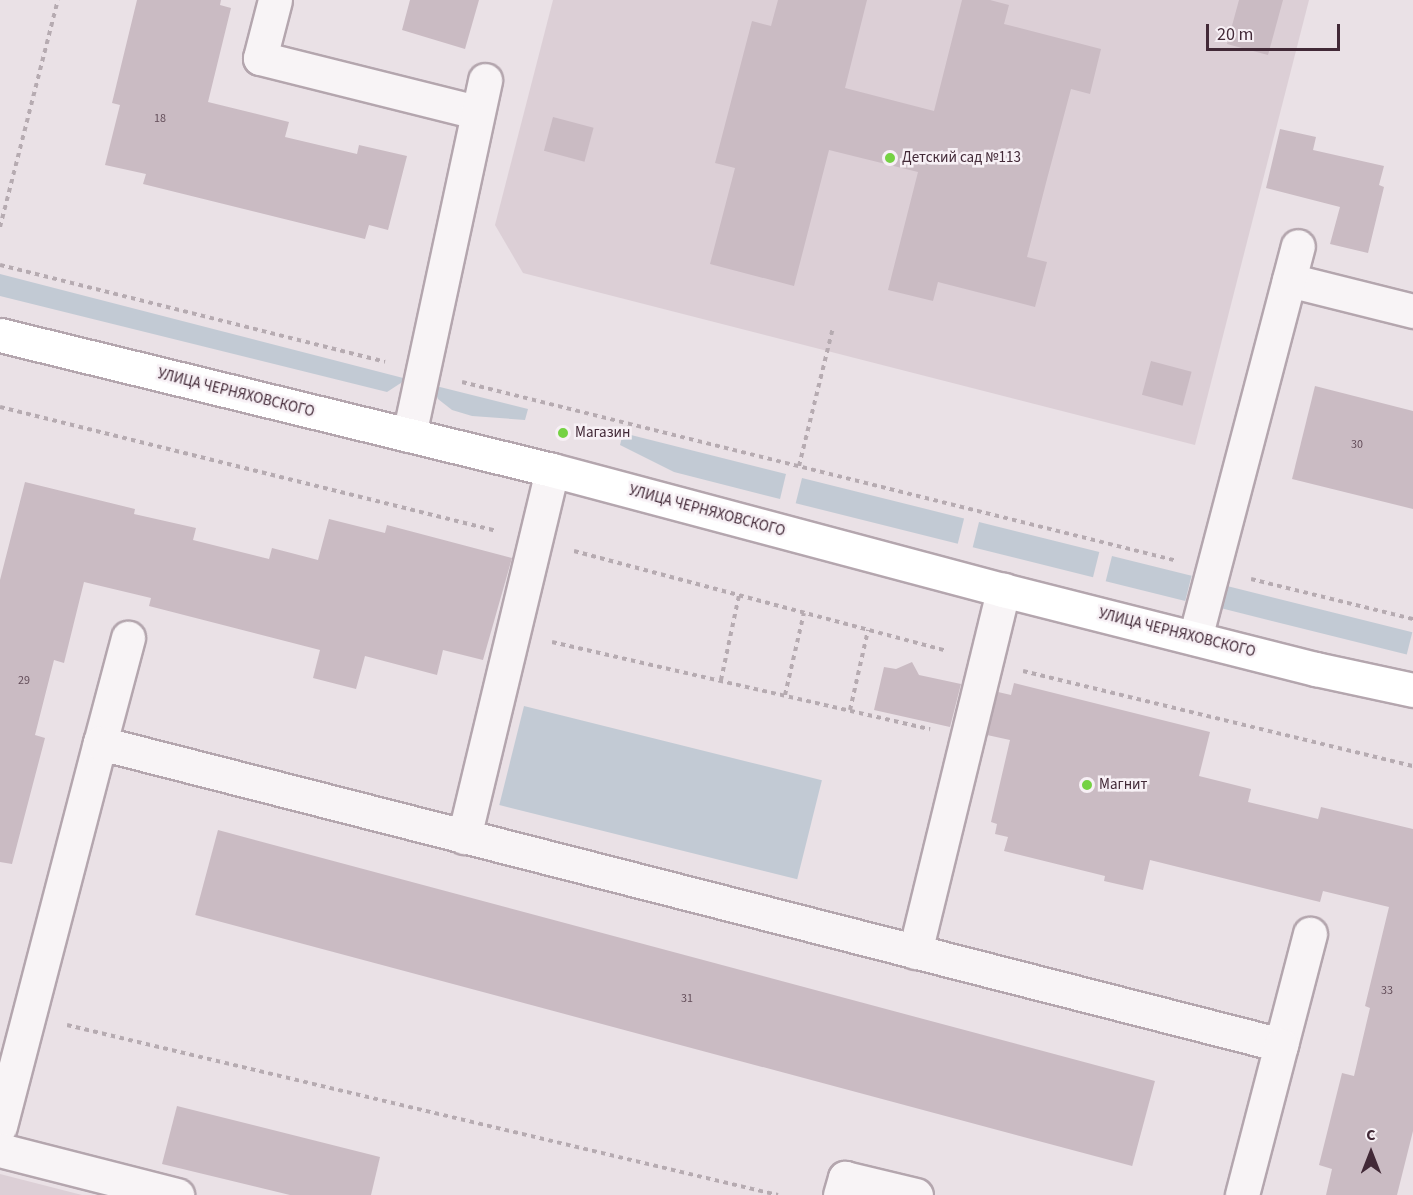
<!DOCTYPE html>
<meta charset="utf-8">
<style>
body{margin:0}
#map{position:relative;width:1413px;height:1195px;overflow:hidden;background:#eae1e6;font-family:"Source Sans 3",sans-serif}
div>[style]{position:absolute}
.built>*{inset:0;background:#dccfd6}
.green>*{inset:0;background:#c2cad4;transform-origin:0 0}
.building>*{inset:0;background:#cabbc3;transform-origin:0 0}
.path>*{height:4px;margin-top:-2px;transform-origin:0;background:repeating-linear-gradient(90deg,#b6abb1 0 4.5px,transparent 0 9px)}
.roads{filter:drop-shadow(2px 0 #b4a6ae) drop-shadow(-2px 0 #b4a6ae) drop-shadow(0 2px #b4a6ae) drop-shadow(0 -2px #b4a6ae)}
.minor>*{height:33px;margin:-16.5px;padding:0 16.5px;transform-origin:16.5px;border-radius:16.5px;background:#f8f4f6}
.major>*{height:33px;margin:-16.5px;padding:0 16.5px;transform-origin:16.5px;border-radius:16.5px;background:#fff}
.dots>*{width:16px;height:16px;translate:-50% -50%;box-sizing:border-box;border:3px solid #f7f0f5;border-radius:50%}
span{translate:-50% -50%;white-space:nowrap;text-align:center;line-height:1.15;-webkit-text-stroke:5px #f7f0f5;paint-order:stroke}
.number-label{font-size:12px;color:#644e5a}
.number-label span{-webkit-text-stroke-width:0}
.poi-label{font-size:15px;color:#422937}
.left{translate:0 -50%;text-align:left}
.street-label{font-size:15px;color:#422937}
.north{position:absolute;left:1341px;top:1123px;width:60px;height:60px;-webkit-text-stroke:4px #f7f0f5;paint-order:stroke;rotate:0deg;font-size:16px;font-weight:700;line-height:24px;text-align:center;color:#422937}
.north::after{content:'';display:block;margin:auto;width:21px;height:27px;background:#422937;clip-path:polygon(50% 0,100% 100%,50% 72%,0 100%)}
.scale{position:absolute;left:1206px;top:24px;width:134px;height:27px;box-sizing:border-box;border:3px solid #422937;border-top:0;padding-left:8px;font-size:18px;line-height:21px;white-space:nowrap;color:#422937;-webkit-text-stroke:4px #f7f0f5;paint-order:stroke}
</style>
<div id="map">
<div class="built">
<div style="clip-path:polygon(553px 0,1309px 0,1195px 445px,523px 273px,495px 225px)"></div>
<div style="clip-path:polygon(0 1174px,82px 1195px,0 1195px)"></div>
</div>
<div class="green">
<div style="clip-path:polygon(0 274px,407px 379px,387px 392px,0 296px)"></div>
<div style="clip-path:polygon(432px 385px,528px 409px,525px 420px,472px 416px,452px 410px,438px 399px)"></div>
<div style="clip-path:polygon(623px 433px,786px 474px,780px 499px,674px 472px,620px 445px)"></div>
<div style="left:802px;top:478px;width:167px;height:26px;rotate:14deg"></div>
<div style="left:979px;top:522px;width:124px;height:26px;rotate:14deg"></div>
<div style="left:1112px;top:556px;width:82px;height:26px;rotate:14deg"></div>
<div style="left:1227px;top:586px;width:191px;height:23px;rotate:14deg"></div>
<div style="left:524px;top:706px;width:307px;height:102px;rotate:14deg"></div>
</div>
<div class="building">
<div style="clip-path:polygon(137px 0,221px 0,220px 5px,231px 8px,208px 102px,289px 122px,285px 137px,357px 154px,359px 145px,407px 156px,388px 230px,369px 225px,365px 239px,143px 184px,146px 174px,105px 165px,120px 105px,112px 103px)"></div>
<div style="clip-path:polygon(410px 0,479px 0,465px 49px,402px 30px)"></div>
<div style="clip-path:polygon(778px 0,867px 0,845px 88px,934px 111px,962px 0,990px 0,1009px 5px,1004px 24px,1101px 49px,1090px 94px,1071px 89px,1047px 179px,1027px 257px,1047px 262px,1035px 307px,938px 282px,933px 301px,888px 290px,918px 172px,829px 150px,794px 286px,710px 264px,735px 168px,715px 163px,752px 21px,771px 26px)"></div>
<div style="clip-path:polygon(1239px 0,1283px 0,1268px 55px,1227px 44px)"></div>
<div style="left:553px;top:117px;width:42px;height:35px;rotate:15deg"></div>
<div style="clip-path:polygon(1280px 129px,1316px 137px,1313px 150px,1384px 166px,1379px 185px,1384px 187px,1368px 253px,1330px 244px,1340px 207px,1266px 188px)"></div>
<div style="left:1151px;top:361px;width:42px;height:35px;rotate:15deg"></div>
<div style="clip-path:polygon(1315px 386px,1413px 411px,1413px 509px,1292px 479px)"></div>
<div style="clip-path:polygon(25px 482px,135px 509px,134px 514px,196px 528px,193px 540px,269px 559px,272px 548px,318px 560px,329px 519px,385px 533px,387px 525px,512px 558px,483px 660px,443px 650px,437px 675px,365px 656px,356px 689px,313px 678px,320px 650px,149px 606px,151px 598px,84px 582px,64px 663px,54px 660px,35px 735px,45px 738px,12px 864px,0 862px,0 580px)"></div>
<div style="clip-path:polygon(912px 662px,919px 675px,961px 684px,950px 727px,874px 710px,884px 667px,896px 669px)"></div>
<div style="clip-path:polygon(1014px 683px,1210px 732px,1199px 776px,1251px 789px,1248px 802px,1318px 819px,1321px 807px,1413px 829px,1413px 1131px,1397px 1195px,1326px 1195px,1332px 1169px,1319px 1165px,1342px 1073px,1354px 1076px,1370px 1008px,1365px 1006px,1389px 907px,1323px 891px,1320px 902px,1150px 860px,1143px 890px,1104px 881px,1105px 876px,1004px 851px,1008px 837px,995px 834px,997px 824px,991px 822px,1010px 740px,987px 735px,998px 692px,1011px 695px)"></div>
<div style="left:218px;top:830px;width:970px;height:88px;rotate:15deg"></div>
<div style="clip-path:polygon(177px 1106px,380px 1157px,371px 1195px,290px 1195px,162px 1164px)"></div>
</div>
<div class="path">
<div style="left:0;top:227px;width:234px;rotate:-75.7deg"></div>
<div style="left:0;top:265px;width:397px;rotate:14.1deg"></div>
<div style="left:462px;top:382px;width:734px;rotate:14.04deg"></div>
<div style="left:0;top:407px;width:512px;rotate:14.01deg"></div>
<div style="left:799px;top:466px;width:142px;rotate:-76.2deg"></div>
<div style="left:574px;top:551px;width:385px;rotate:15deg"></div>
<div style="left:1251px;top:579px;width:167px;rotate:13.9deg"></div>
<div style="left:552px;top:642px;width:388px;rotate:13deg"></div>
<div style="left:1023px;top:671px;width:401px;rotate:13.7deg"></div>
<div style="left:721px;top:680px;width:87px;rotate:-78deg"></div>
<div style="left:785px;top:695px;width:84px;rotate:-77deg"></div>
<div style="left:850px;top:710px;width:82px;rotate:-77.3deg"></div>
<div style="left:67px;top:1025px;width:731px;rotate:13.45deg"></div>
</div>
<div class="roads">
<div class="minor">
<div style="left:275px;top:0;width:60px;rotate:104.5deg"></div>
<div style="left:260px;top:58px;width:224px;rotate:14deg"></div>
<div style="left:1289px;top:280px;width:128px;rotate:14deg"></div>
<div style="left:409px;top:435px;width:363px;rotate:-77.9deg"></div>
<div style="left:1195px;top:638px;width:405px;rotate:-75.3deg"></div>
<div style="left:100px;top:743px;width:109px;rotate:-75.1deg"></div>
<div style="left:464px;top:837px;width:377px;rotate:-76.5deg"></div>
<div style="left:915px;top:952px;width:373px;rotate:-76.3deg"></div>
<div style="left:1281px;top:1045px;width:115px;rotate:-75.4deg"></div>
<div style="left:0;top:1126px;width:396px;rotate:-75.4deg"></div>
<div style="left:100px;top:743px;width:1219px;rotate:14.34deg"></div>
<div style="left:1281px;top:1045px;width:155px;rotate:104.6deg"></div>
<div style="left:0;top:1150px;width:183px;rotate:14.3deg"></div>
<div style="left:840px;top:1195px;width:18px;rotate:-74deg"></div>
<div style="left:845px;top:1178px;width:73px;rotate:13.5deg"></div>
</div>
<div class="major">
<div style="left:0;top:335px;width:568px;rotate:13.74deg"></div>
<div style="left:552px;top:470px;width:467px;rotate:14.9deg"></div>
<div style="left:1003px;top:590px;width:323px;rotate:14.2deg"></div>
<div style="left:1316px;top:669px;width:99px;rotate:12.2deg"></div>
</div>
</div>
<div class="dots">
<div style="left:890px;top:158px;background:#75d243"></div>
<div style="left:563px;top:433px;background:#75d243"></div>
<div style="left:1087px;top:785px;background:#75d243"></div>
</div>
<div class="number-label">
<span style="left:160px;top:119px">18</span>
<span style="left:1357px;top:445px">30</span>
<span style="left:24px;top:681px">29</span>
<span style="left:1387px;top:991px">33</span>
<span style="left:687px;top:999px">31</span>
</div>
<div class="poi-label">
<span class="left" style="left:902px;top:158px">Детский сад №113</span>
<span class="left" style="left:575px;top:433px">Магазин</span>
<span class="left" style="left:1099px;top:785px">Магнит</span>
</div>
<div class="street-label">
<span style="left:236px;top:393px;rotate:14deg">УЛИЦА ЧЕРНЯХОВСКОГО</span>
<span style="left:707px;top:511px;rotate:15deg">УЛИЦА ЧЕРНЯХОВСКОГО</span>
<span style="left:1177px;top:633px;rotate:14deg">УЛИЦА ЧЕРНЯХОВСКОГО</span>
</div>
<div class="north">С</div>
<div class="scale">20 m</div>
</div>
